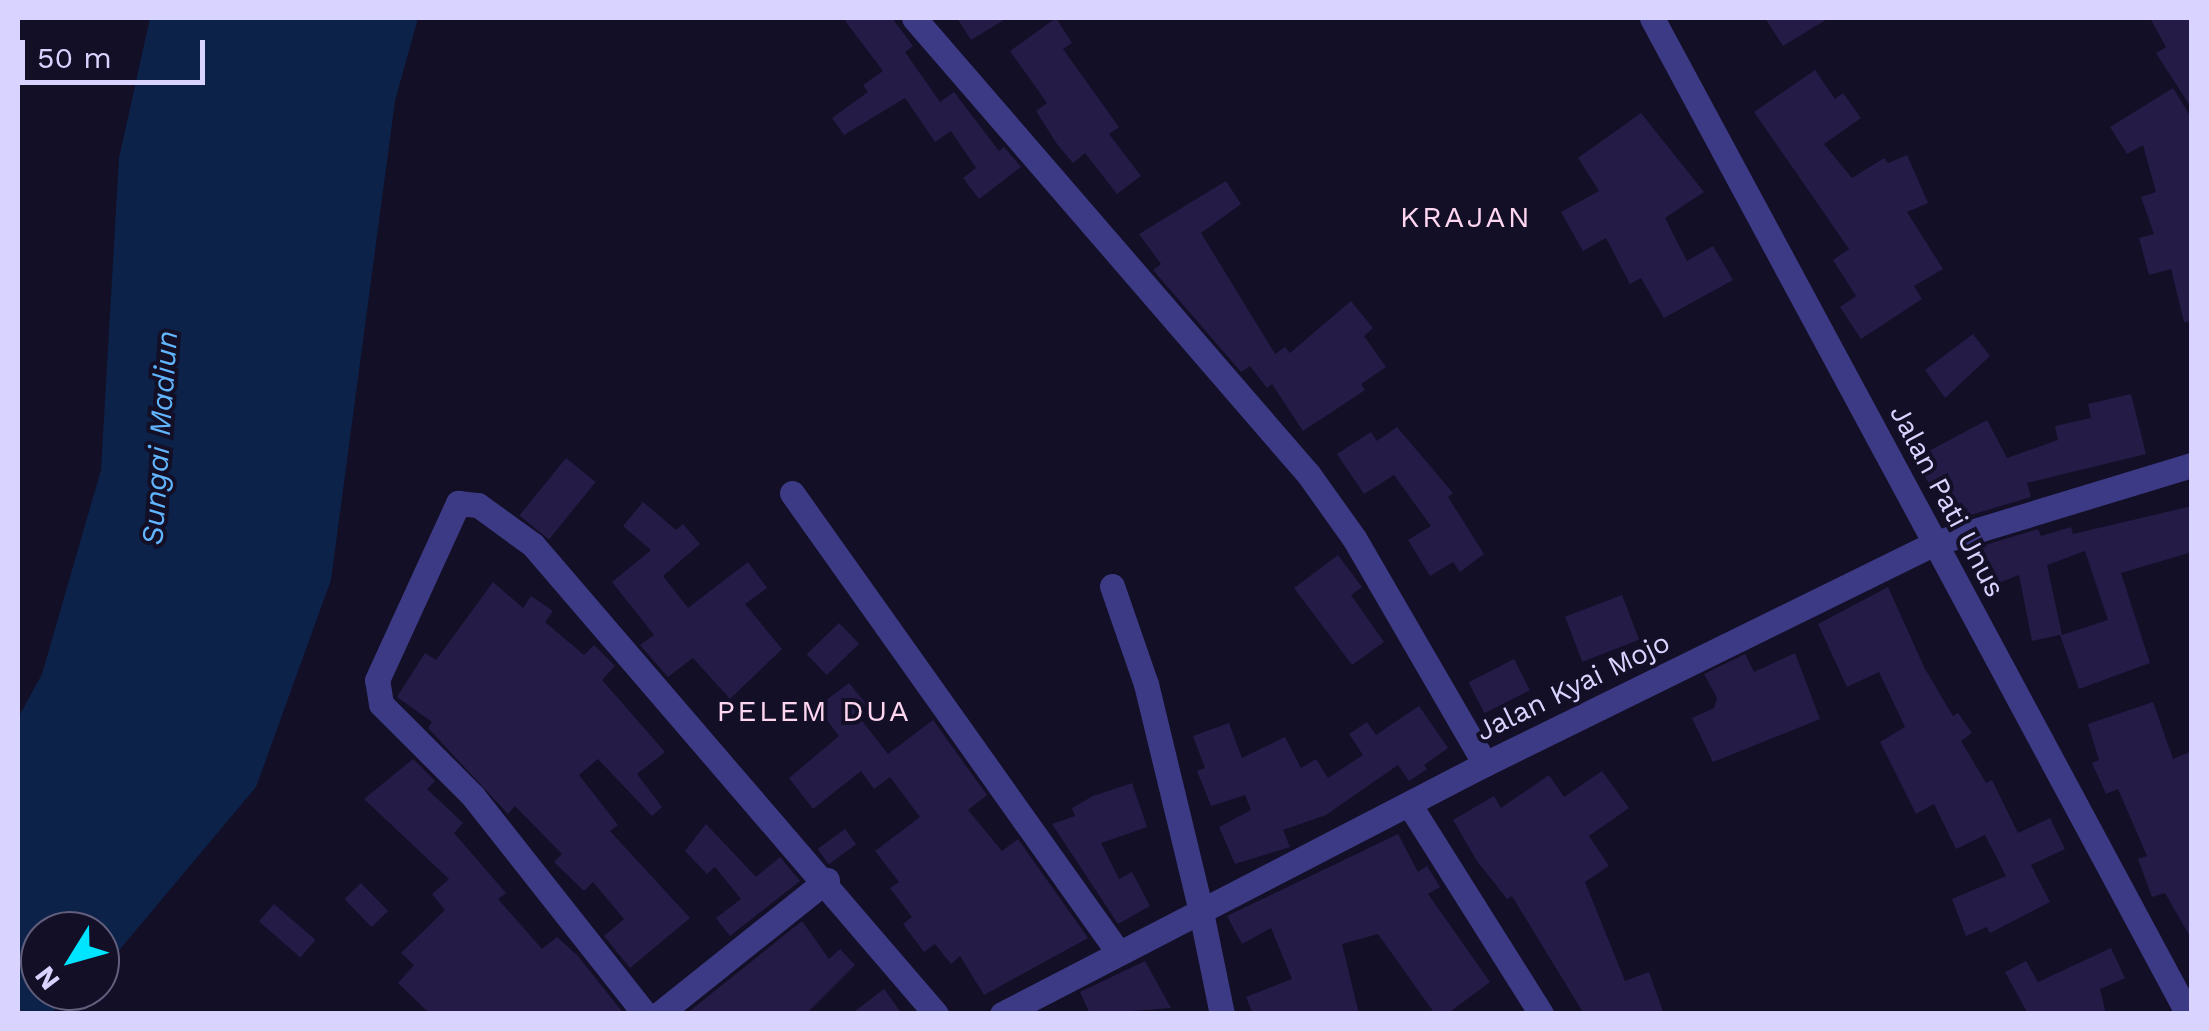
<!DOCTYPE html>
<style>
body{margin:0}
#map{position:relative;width:2209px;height:1031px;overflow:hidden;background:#130f26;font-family:"Work Sans",sans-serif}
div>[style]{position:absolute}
.water>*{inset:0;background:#0c2248}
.building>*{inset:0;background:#241b47;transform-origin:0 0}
.minor>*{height:25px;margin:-12.5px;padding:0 12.5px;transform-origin:12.5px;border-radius:12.5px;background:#3d3a85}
.tertiary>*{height:25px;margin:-12.5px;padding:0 12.5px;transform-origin:12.5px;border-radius:12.5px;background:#3d3a85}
span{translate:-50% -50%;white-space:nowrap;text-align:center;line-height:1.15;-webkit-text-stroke:8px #130f26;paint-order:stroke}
.street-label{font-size:28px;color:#d9d4ff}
.neighbourhood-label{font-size:30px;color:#ffd6f0;letter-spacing:2.5px}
.water-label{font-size:30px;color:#62b6ff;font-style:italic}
.frame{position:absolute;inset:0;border:20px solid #d9d4ff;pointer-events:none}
.north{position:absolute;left:20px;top:911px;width:100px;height:100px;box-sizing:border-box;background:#130f26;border:2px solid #625e7d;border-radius:50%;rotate:233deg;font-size:28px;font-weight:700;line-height:40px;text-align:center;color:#d9d4ff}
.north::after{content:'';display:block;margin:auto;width:35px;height:45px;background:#00e5ff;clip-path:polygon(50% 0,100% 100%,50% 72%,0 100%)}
.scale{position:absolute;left:20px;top:40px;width:185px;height:45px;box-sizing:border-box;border:5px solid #d9d4ff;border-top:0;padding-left:12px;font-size:30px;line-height:35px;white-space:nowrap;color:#d9d4ff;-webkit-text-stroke:8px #130f26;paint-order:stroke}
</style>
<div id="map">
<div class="water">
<div style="clip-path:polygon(150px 18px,418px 18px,395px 101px,331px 580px,256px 787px,100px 973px,100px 931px,40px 931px,40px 991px,78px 991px,50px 1013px,18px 1013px,18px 718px,42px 674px,101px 470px,119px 158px)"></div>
</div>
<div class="building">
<div style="clip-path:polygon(843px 18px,892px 18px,913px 46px,905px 52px,940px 102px,954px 92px,999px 151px,1004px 147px,1021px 167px,979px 199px,963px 178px,976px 168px,951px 131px,935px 142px,905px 98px,844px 135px,832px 118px,868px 92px,863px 85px,883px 71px)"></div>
<div style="clip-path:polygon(957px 18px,1007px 18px,971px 40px)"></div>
<div style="clip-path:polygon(1056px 18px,1072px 43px,1063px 49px,1119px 127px,1109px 134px,1141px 176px,1117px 194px,1085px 153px,1073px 163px,1057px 144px,1036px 111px,1047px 103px,1010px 51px)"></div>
<div style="clip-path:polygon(1765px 18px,1829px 18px,1783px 46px)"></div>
<div style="clip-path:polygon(2150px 18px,2192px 18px,2192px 109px,2156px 53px,2166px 47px)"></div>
<div style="clip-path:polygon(1815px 70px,1835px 99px,1843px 93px,1861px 118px,1824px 144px,1852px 178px,1884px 158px,1888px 163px,1907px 155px,1928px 203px,1907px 212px,1943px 269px,1914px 286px,1922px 299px,1861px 339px,1840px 307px,1856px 296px,1833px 260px,1849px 249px,1754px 112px)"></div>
<div style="clip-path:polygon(2173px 88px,2192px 119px,2192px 321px,2184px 322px,2171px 269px,2149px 275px,2139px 238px,2154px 234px,2141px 197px,2156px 192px,2143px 145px,2127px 154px,2110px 127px)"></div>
<div style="clip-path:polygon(1641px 113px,1704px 192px,1665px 218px,1687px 261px,1713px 246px,1733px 280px,1664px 318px,1641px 278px,1630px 284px,1606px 238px,1583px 251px,1561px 212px,1599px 191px,1578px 158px)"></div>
<div style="clip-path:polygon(1226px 181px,1241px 204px,1201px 233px,1275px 354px,1285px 347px,1290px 353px,1351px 301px,1373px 328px,1364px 336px,1386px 367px,1361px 384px,1365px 390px,1303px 431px,1272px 384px,1267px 388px,1250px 366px,1241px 372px,1153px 270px,1161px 264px,1139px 234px)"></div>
<div style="clip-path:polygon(1973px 334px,1990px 356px,1945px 398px,1925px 370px)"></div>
<div style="clip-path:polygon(2131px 394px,2146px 454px,2027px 483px,2031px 497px,1954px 520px,1938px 480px,1930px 485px,1914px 459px,1987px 420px,2007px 458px,2058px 440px,2055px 426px,2091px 418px,2088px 404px)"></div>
<div style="clip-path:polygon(1397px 427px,1453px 493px,1448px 497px,1484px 554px,1460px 572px,1453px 562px,1430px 576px,1408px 540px,1431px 526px,1394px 475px,1364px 494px,1337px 454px,1371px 432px,1377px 441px)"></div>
<div style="left:566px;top:458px;width:38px;height:74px;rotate:39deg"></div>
<div style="clip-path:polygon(643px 502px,676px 530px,683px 524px,700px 544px,663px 576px,688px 608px,748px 562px,767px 588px,745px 604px,782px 649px,730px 699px,693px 658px,668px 677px,640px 645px,654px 635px,612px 582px,651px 550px,623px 526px)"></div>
<div style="clip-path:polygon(evenodd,2192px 506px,2192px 552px,2121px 573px,2150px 663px,2079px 689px,2060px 635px,2032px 641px,2019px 575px,1996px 584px,1982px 546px,2038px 529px,2041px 536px,2071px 527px,2073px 534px,2192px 506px,2085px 551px,2108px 620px,2062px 635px,2047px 565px,2085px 551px)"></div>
<div style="clip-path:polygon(1338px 555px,1362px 587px,1351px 595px,1384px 642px,1352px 665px,1294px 588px)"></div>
<div style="clip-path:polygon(493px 582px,523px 608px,531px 596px,553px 611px,545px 622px,584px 655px,594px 645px,615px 666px,602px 680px,665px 752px,637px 774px,662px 807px,652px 816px,598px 759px,579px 775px,618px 825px,610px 831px,690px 918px,630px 968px,604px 936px,624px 919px,593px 882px,584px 891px,554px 862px,562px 854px,515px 806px,508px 814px,428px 728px,432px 722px,397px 697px,425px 653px,436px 660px)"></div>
<div style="clip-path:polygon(1888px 587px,1925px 669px,1953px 716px,1958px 713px,1972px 733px,1961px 741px,1986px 783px,1992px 780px,2018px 833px,2050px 818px,2065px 849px,2031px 865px,2050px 902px,1990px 933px,1987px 927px,1966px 936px,1952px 899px,2006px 876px,1985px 835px,1956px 849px,1934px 804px,1916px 814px,1880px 742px,1905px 727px,1879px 672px,1847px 687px,1818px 624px)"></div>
<div style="left:1622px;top:595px;width:48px;height:61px;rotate:69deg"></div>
<div style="left:839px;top:623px;width:29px;height:45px;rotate:46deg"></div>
<div style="clip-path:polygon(1795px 653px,1820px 719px,1713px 762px,1692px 718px,1714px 708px,1717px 698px,1704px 674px,1745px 654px,1754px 672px)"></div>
<div style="left:1514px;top:659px;width:35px;height:51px;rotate:63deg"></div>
<div style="clip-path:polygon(849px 683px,867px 705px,856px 713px,888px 754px,933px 720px,987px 795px,968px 810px,1002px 851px,1018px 839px,1088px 938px,984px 995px,960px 956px,951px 964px,935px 944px,924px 952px,903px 924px,912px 917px,890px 888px,899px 882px,875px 851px,920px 817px,890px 777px,874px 789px,861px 771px,813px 809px,789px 778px,839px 736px,817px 707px)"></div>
<div style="clip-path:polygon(2153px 702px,2173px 759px,2192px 751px,2192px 940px,2165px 893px,2152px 897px,2138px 859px,2147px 856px,2118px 789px,2106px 794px,2092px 763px,2099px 760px,2088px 724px)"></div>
<div style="clip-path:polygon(1419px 706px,1448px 748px,1424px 765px,1427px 769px,1409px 781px,1398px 765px,1326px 815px,1283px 830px,1290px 847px,1235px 864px,1219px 827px,1251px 810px,1245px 795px,1211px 806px,1197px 771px,1205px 768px,1193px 736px,1229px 723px,1242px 758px,1285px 737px,1301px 768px,1316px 759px,1328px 778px,1363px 755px,1349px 734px,1367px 722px,1376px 735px)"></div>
<div style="clip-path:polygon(413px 759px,435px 781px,427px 789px,463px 823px,454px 833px,506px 893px,498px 899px,542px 949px,557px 937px,578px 956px,624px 1014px,430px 1014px,398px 983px,414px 965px,401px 953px,445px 910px,432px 894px,449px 879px,364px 799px)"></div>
<div style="clip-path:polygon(1602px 771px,1629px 808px,1589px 836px,1609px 866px,1585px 882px,1625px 981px,1649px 972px,1664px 1014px,1584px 1014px,1512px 896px,1507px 899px,1477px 861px,1453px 820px,1494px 796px,1501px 808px,1549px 775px,1564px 797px)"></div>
<div style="clip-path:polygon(1132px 783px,1147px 827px,1101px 843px,1119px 879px,1132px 872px,1150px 906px,1118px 924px,1052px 824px,1075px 816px,1072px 808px,1093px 796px)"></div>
<div style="clip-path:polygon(706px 824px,756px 877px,780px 857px,800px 881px,730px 936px,716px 918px,741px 899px,715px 867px,707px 874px,685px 851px)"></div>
<div style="left:845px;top:829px;width:19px;height:34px;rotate:54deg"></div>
<div style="clip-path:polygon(1398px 834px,1418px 872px,1427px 866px,1440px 887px,1428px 894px,1490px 982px,1447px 1014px,1435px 1014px,1378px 934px,1342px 944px,1359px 1014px,1253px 1014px,1246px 997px,1292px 979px,1271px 928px,1242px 944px,1227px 916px)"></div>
<div style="left:361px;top:883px;width:39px;height:23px;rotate:46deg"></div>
<div style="left:274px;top:904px;width:55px;height:23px;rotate:41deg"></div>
<div style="clip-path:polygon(802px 921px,829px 959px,840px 949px,855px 965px,806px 1014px,686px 1014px)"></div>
<div style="clip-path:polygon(2111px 948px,2125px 978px,2100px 989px,2106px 1014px,2028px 1014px,2005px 972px,2026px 961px,2038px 982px)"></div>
<div style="clip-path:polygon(1145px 961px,1171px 1008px,1090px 1014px,1080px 992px)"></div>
<div style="clip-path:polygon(884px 989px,902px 1014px,851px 1014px)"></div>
</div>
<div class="minor">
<div style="left:914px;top:18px;width:604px;rotate:49.16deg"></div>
<div style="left:1309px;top:475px;width:77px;rotate:54.5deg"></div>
<div style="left:1354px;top:538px;width:261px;rotate:59.9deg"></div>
<div style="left:792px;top:493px;width:563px;rotate:54.62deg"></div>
<div style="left:1112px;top:586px;width:104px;rotate:70.9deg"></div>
<div style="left:1146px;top:684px;width:235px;rotate:76.4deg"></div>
<div style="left:1409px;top:804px;width:248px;rotate:57.8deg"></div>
<div style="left:645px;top:1014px;width:278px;rotate:-128.3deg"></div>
<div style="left:473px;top:796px;width:130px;rotate:-135deg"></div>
<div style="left:381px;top:704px;width:24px;rotate:-99deg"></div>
<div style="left:377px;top:680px;width:195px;rotate:-65.4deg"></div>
<div style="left:458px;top:503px;width:20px;rotate:6deg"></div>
<div style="left:478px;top:505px;width:68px;rotate:36deg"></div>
<div style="left:533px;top:545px;width:618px;rotate:49.33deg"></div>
<div style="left:659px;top:1014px;width:215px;rotate:-38.6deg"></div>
<div style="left:1002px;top:1014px;width:544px;rotate:-27.37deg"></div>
<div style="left:1485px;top:764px;width:501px;rotate:-26.16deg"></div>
<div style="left:1935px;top:543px;width:596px;rotate:-118.33deg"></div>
</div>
<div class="tertiary">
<div style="left:1201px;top:912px;width:104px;rotate:78.4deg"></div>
<div style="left:2188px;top:1014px;width:535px;rotate:-118.24deg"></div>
<div style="left:1935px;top:543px;width:269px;rotate:-16.9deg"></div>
</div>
<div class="street-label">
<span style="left:1947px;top:501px;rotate:62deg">Jalan Pati Unus</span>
<span style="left:1573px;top:687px;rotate:-26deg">Jalan Kyai Mojo</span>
</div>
<div class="neighbourhood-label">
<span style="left:1466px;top:217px">KRAJAN</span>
<span style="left:814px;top:711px">PELEM DUA</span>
</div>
<div class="water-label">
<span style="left:160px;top:438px;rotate:-86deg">Sungai Madiun</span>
</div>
<div class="frame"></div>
<div class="north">N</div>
<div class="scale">50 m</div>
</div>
